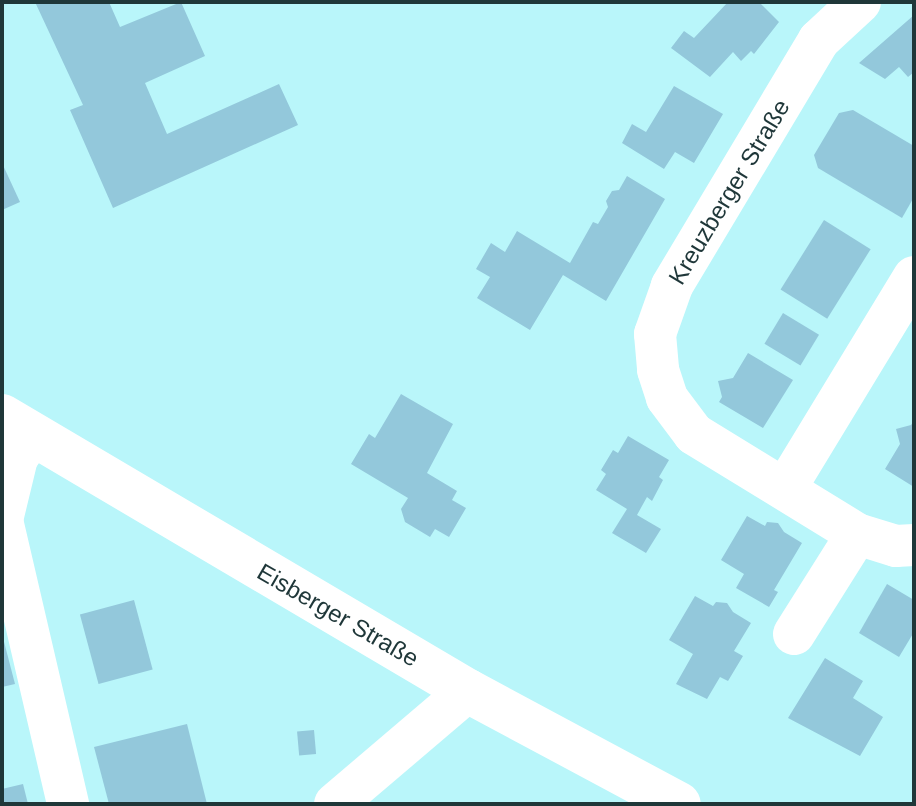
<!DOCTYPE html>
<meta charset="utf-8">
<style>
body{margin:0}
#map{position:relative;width:916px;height:806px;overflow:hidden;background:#b9f6fa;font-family:Helvetica,sans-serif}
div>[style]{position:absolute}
.building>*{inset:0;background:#93c8db;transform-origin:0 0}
.minor>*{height:42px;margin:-21px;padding:0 21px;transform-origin:21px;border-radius:21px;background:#fff}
.major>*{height:44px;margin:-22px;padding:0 22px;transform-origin:22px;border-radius:22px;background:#fff}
span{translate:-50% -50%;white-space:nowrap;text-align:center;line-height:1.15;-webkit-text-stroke:8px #fff;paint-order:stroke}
.street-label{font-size:24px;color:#1f3739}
.frame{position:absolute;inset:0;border:4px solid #1f3739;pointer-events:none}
</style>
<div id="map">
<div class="building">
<div style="clip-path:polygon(35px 2px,109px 2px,120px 27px,181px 2px,205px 56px,145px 83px,167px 134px,279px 84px,298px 125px,113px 208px,70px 110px,83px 105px)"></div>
<div style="clip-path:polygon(728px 2px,759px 2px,779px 22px,754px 54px,751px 51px,741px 61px,733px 52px,710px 77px,671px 48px,684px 31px,694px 38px)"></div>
<div style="clip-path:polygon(914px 15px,914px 72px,908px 77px,899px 67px,885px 79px,859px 63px)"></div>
<div style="clip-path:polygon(674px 86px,723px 114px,694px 163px,675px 152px,664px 169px,622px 143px,632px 124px,646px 132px)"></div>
<div style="clip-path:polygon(853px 110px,914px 146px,914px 197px,902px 218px,818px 168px,814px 155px,839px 113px)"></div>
<div style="clip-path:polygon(2px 163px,20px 202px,2px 210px)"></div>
<div style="clip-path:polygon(627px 176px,665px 199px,606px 301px,563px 275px,530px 330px,477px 298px,490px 277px,476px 269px,491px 243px,505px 252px,517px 231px,570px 263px,593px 222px,598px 224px,608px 207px,606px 201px,612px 191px,619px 190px)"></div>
<div style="left:824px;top:220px;width:55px;height:82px;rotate:32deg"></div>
<div style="left:783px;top:313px;width:42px;height:36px;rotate:31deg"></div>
<div style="clip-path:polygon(748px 353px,793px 380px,763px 428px,719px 402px,722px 397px,718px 381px,733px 378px)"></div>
<div style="clip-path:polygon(401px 394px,453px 424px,427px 473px,457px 491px,452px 500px,466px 508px,449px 537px,435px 529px,430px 537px,405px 522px,401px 509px,408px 498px,351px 464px,369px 434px,375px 438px)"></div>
<div style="clip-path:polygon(914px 421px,914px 487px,885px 469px,900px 444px,896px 429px,911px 425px)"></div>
<div style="clip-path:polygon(628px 436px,669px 460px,659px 477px,663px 480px,652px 501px,647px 497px,637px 515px,661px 529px,646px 553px,612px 533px,627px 509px,596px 490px,606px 474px,601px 470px,613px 450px,618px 453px)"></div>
<div style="clip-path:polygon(747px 516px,765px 526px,767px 522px,778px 523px,784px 532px,802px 543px,774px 590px,778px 592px,769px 607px,736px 588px,744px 574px,721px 560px)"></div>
<div style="clip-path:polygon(887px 584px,914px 600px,914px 632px,899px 657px,859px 633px)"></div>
<div style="clip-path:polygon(695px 596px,713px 606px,716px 602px,727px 603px,733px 612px,751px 623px,734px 651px,743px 656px,728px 681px,720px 677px,707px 699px,676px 684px,693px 654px,669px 640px)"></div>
<div style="left:134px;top:600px;width:72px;height:56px;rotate:75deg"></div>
<div style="clip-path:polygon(2px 634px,15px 684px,2px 687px)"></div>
<div style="clip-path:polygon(825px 658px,863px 681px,853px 698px,883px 717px,860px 756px,788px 718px)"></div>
<div style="clip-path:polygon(187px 724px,207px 804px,109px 804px,94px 747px)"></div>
<div style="left:314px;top:730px;width:24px;height:17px;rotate:85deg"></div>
<div style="clip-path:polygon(23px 784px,28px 804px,2px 804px,2px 789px)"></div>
</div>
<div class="minor">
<div style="left:860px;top:2px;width:56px;rotate:137.2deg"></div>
<div style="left:819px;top:40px;width:287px;rotate:120.9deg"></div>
<div style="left:672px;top:286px;width:51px;rotate:109.5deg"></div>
<div style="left:655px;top:334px;width:36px;rotate:85deg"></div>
<div style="left:658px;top:370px;width:29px;rotate:72deg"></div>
<div style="left:667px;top:398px;width:45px;rotate:53.1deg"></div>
<div style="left:694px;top:434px;width:191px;rotate:31.5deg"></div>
<div style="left:857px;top:534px;width:41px;rotate:17.1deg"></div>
<div style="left:896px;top:546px;width:18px;rotate:-3deg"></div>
<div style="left:33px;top:435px;width:28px;rotate:125deg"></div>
<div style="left:17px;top:458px;width:64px;rotate:103.6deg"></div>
<div style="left:2px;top:520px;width:292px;rotate:76.9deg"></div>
<div style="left:785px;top:489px;width:248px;rotate:-58.7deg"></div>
<div style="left:794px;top:634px;width:118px;rotate:-57.8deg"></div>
<div style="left:335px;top:804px;width:175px;rotate:-40.4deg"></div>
</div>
<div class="major">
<div style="left:2px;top:416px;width:541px;rotate:30.55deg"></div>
<div style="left:468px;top:691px;width:239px;rotate:28.2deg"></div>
</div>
<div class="street-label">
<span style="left:729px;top:192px;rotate:-59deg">Kreuzberger Straße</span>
<span style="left:338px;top:615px;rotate:30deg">Eisberger Straße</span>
</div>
<div class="frame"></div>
</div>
